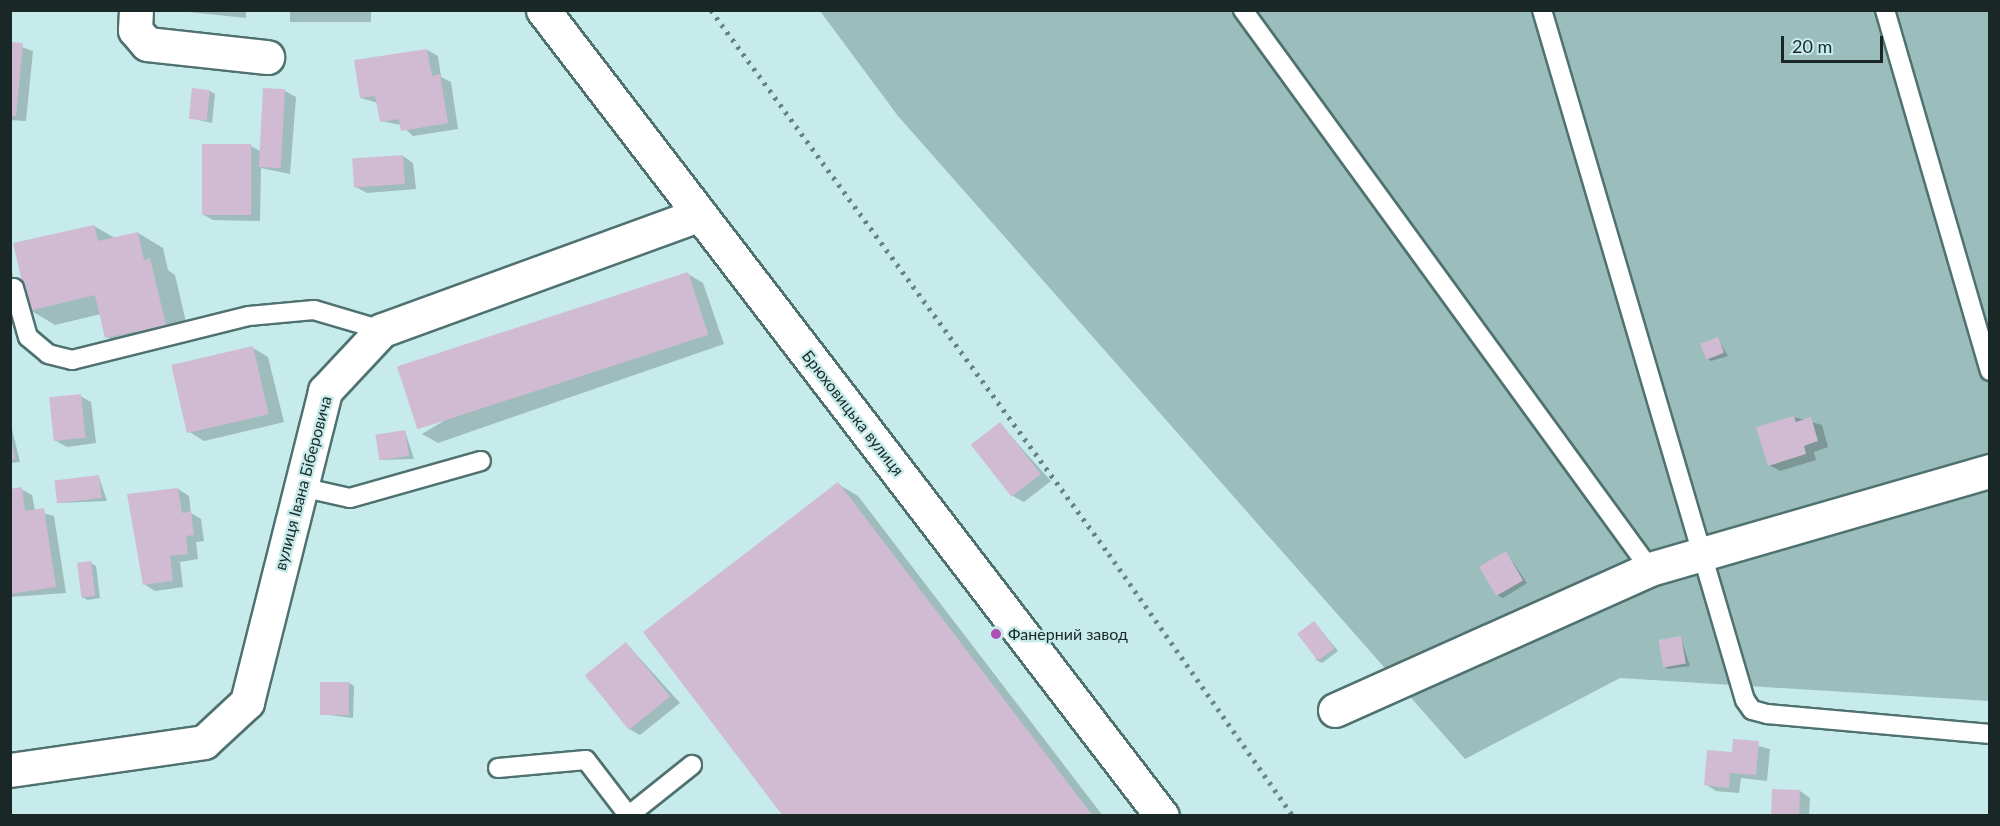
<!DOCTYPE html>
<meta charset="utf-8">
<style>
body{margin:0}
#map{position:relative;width:2000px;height:826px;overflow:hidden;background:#c6ebea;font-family:Lato,sans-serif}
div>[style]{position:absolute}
.green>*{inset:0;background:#9bbdbc}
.shadow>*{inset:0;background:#0003;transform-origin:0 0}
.building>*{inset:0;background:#d1bbd2;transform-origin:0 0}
.roads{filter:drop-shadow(2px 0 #4f7271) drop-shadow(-2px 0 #4f7271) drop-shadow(0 2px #4f7271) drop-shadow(0 -2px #4f7271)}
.service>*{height:18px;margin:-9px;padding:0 9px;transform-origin:9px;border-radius:9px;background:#fff}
.minor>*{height:33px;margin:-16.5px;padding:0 16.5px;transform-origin:16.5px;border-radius:16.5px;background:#fff}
.secondary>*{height:33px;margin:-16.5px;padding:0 16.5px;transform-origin:16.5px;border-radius:16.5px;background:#fff}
.rail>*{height:4.5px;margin-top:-2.25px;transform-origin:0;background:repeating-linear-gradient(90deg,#6a8382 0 3px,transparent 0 9px)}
.dots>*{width:16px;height:16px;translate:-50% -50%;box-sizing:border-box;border:3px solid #c6ebea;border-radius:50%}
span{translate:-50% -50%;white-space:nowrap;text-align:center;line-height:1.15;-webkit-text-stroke:4.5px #c6ebea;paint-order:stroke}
.street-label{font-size:16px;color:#192827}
.poi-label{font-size:16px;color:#192827}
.left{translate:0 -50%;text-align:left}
.frame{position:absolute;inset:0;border:12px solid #192827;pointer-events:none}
.scale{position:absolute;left:1781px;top:36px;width:102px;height:27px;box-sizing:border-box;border:3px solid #192827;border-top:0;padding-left:8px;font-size:18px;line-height:21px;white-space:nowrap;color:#192827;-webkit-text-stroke:4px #c6ebea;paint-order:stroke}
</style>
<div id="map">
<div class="green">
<div style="clip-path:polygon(820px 11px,1989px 11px,1989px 701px,1620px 678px,1465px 759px,898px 116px)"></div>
</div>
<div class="shadow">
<div style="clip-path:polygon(170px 10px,246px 10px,246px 18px)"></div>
<div style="left:290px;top:10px;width:81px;height:12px"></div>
<div style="clip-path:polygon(10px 43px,33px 51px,26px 121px,10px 120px)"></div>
<div style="clip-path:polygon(427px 50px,438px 56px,441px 77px,451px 82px,458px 129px,413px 136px,401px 125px,381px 121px,378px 103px,361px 98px)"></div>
<div style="clip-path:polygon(210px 91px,215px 94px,212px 123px,190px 118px)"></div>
<div style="clip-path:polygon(285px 91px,296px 97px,290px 174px,261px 168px,260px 221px,213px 220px,202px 214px,251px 146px,260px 151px)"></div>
<div style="clip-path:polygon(403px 156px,413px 163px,416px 189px,367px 193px,356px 187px)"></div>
<div style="clip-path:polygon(94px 226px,115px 238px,138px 233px,163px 248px,168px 270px,175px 275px,190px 339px,132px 352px,107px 337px,101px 314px,55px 325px,30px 310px)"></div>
<div style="clip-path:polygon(10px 260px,14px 283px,10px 283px)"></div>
<div style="clip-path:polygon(688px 274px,703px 283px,724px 344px,438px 443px,422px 434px)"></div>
<div style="clip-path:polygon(1718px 339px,1728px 356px,1711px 361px,1706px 358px)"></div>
<div style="clip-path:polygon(253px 348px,268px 357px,284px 422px,204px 441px,188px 431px)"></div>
<div style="clip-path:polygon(80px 396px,91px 402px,96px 443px,67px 447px,56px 441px)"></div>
<div style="clip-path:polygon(1794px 417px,1822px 425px,1828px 447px,1814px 452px,1816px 460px,1780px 471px,1769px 465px)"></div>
<div style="clip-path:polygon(10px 421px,20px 462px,10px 463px)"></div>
<div style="clip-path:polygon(1000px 424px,1051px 481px,1024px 502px,1013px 496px)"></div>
<div style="clip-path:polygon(405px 431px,414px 459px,380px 460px)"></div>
<div style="clip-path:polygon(99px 477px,107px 501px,59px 503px)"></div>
<div style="clip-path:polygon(838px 484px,858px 496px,1103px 816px,785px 816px)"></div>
<div style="clip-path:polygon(21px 489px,32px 495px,35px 511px,54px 516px,66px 593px,10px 597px,10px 491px)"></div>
<div style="clip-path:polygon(178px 489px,189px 496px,191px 513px,201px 519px,204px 541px,196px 542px,198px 559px,180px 562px,183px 587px,155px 591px,144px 584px)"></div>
<div style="clip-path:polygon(1506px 552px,1527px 583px,1503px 598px,1497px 595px)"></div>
<div style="clip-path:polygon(91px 563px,96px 566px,100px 598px,88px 600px,82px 597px)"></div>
<div style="clip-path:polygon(1315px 623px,1338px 651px,1322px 663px,1316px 660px)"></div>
<div style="clip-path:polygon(1681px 638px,1690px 666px,1668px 669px,1663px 666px)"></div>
<div style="clip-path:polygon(627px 644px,680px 703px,640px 735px,629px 729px)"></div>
<div style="clip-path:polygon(349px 683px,354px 686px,353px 718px,321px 714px)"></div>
<div style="clip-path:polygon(1735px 740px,1770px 749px,1767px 781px,1741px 778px,1739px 793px,1716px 791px,1705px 784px,1733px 754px)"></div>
<div style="clip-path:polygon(1800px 791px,1810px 798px,1809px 816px,1772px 816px)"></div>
</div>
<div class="building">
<div style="clip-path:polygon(10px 42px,23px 43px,16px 116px,10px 116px)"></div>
<div style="clip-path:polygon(427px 49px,432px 76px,440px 74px,448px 123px,401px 131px,399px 119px,380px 122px,375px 96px,360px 98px,354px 60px)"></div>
<div style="left:192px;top:88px;width:18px;height:31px;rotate:6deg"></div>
<div style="left:263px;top:88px;width:22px;height:79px;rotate:3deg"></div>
<div style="left:202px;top:144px;width:49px;height:71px"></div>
<div style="left:403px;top:155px;width:29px;height:51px;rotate:86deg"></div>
<div style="clip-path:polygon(94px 225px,98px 241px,138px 232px,144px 260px,150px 258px,166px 325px,105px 338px,95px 295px,29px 311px,13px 243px)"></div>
<div style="left:688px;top:272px;width:66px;height:306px;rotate:72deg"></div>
<div style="left:1718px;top:337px;width:17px;height:19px;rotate:69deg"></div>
<div style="left:253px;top:346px;width:70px;height:84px;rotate:77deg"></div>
<div style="left:81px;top:394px;width:44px;height:32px;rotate:84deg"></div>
<div style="clip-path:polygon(1794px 416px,1796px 422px,1811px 417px,1818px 441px,1804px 446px,1806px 454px,1768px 466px,1756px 427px)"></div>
<div style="left:1000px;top:422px;width:66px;height:37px;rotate:52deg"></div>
<div style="left:405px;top:430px;width:26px;height:30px;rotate:81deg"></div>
<div style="clip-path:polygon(10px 431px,15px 459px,10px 460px)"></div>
<div style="left:99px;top:475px;width:23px;height:45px;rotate:83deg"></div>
<div style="clip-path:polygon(838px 482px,1093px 816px,783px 816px,643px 632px)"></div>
<div style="clip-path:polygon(22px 487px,25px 511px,44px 508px,56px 587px,10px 594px,10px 489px)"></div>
<div style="clip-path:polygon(178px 488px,182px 513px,191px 511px,194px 535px,186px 536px,188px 554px,170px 556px,173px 581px,143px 585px,127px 494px)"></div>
<div style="left:1506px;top:551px;width:34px;height:31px;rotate:60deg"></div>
<div style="left:91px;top:561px;width:35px;height:14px;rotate:83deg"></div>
<div style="left:1314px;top:621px;width:34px;height:21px;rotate:53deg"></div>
<div style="left:1681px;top:636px;width:28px;height:23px;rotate:80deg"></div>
<div style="left:626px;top:642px;width:70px;height:53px;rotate:51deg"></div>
<div style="left:320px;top:682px;width:29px;height:33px"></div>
<div style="clip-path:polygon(1733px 739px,1759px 741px,1756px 775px,1730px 773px,1729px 788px,1704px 785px,1707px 750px,1732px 752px)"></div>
<div style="left:1772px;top:789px;width:28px;height:27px;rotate:2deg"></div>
</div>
<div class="roads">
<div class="service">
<div style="left:1243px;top:10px;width:691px;rotate:53.94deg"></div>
<div style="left:1542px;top:10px;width:719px;rotate:73.61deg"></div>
<div style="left:1745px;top:700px;width:12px;rotate:55deg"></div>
<div style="left:1752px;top:710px;width:16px;rotate:15deg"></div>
<div style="left:1767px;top:714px;width:224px;rotate:5.1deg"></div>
<div style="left:1885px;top:10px;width:376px;rotate:73.8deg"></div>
<div style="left:14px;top:288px;width:51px;rotate:74.1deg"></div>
<div style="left:28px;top:337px;width:26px;rotate:40deg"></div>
<div style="left:48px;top:354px;width:25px;rotate:14deg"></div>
<div style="left:72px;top:360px;width:182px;rotate:-14deg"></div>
<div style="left:249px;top:316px;width:65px;rotate:-5.3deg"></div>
<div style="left:314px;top:310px;width:71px;rotate:16.4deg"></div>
<div style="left:301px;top:487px;width:50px;rotate:12.7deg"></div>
<div style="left:350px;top:498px;width:136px;rotate:-15.8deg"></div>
<div style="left:498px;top:768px;width:88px;rotate:-5.2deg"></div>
<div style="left:586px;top:760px;width:69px;rotate:52.6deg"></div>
<div style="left:628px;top:816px;width:82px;rotate:-38.6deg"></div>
</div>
<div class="minor">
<div style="left:136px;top:10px;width:20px;rotate:93deg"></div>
<div style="left:135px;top:30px;width:18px;rotate:49deg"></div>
<div style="left:147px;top:44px;width:121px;rotate:6.2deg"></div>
<div style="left:1335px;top:710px;width:345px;rotate:-24.1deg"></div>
<div style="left:1650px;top:569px;width:354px;rotate:-16.1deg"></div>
<div style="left:10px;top:770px;width:196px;rotate:-8.2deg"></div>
<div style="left:204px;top:742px;width:59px;rotate:-42.9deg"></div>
<div style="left:247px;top:702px;width:321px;rotate:-75.9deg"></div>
<div style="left:325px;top:391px;width:83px;rotate:-46.9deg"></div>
<div style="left:382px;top:330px;width:338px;rotate:-20deg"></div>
</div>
<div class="secondary">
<div style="left:543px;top:10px;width:1016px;rotate:52.48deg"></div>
</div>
</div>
<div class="rail">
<div style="left:711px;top:10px;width:674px;rotate:53.81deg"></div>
<div style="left:1109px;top:554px;width:320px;rotate:54.9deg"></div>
</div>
<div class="dots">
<div style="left:996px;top:634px;background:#ae4eb6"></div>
</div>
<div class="street-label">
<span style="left:853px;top:413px;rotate:52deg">Брюховицька вулиця</span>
<span style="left:303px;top:483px;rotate:-75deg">вулиця Івана Біберовича</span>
</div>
<div class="poi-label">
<span class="left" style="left:1008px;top:634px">Фанерний завод</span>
</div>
<div class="frame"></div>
<div class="scale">20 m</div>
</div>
